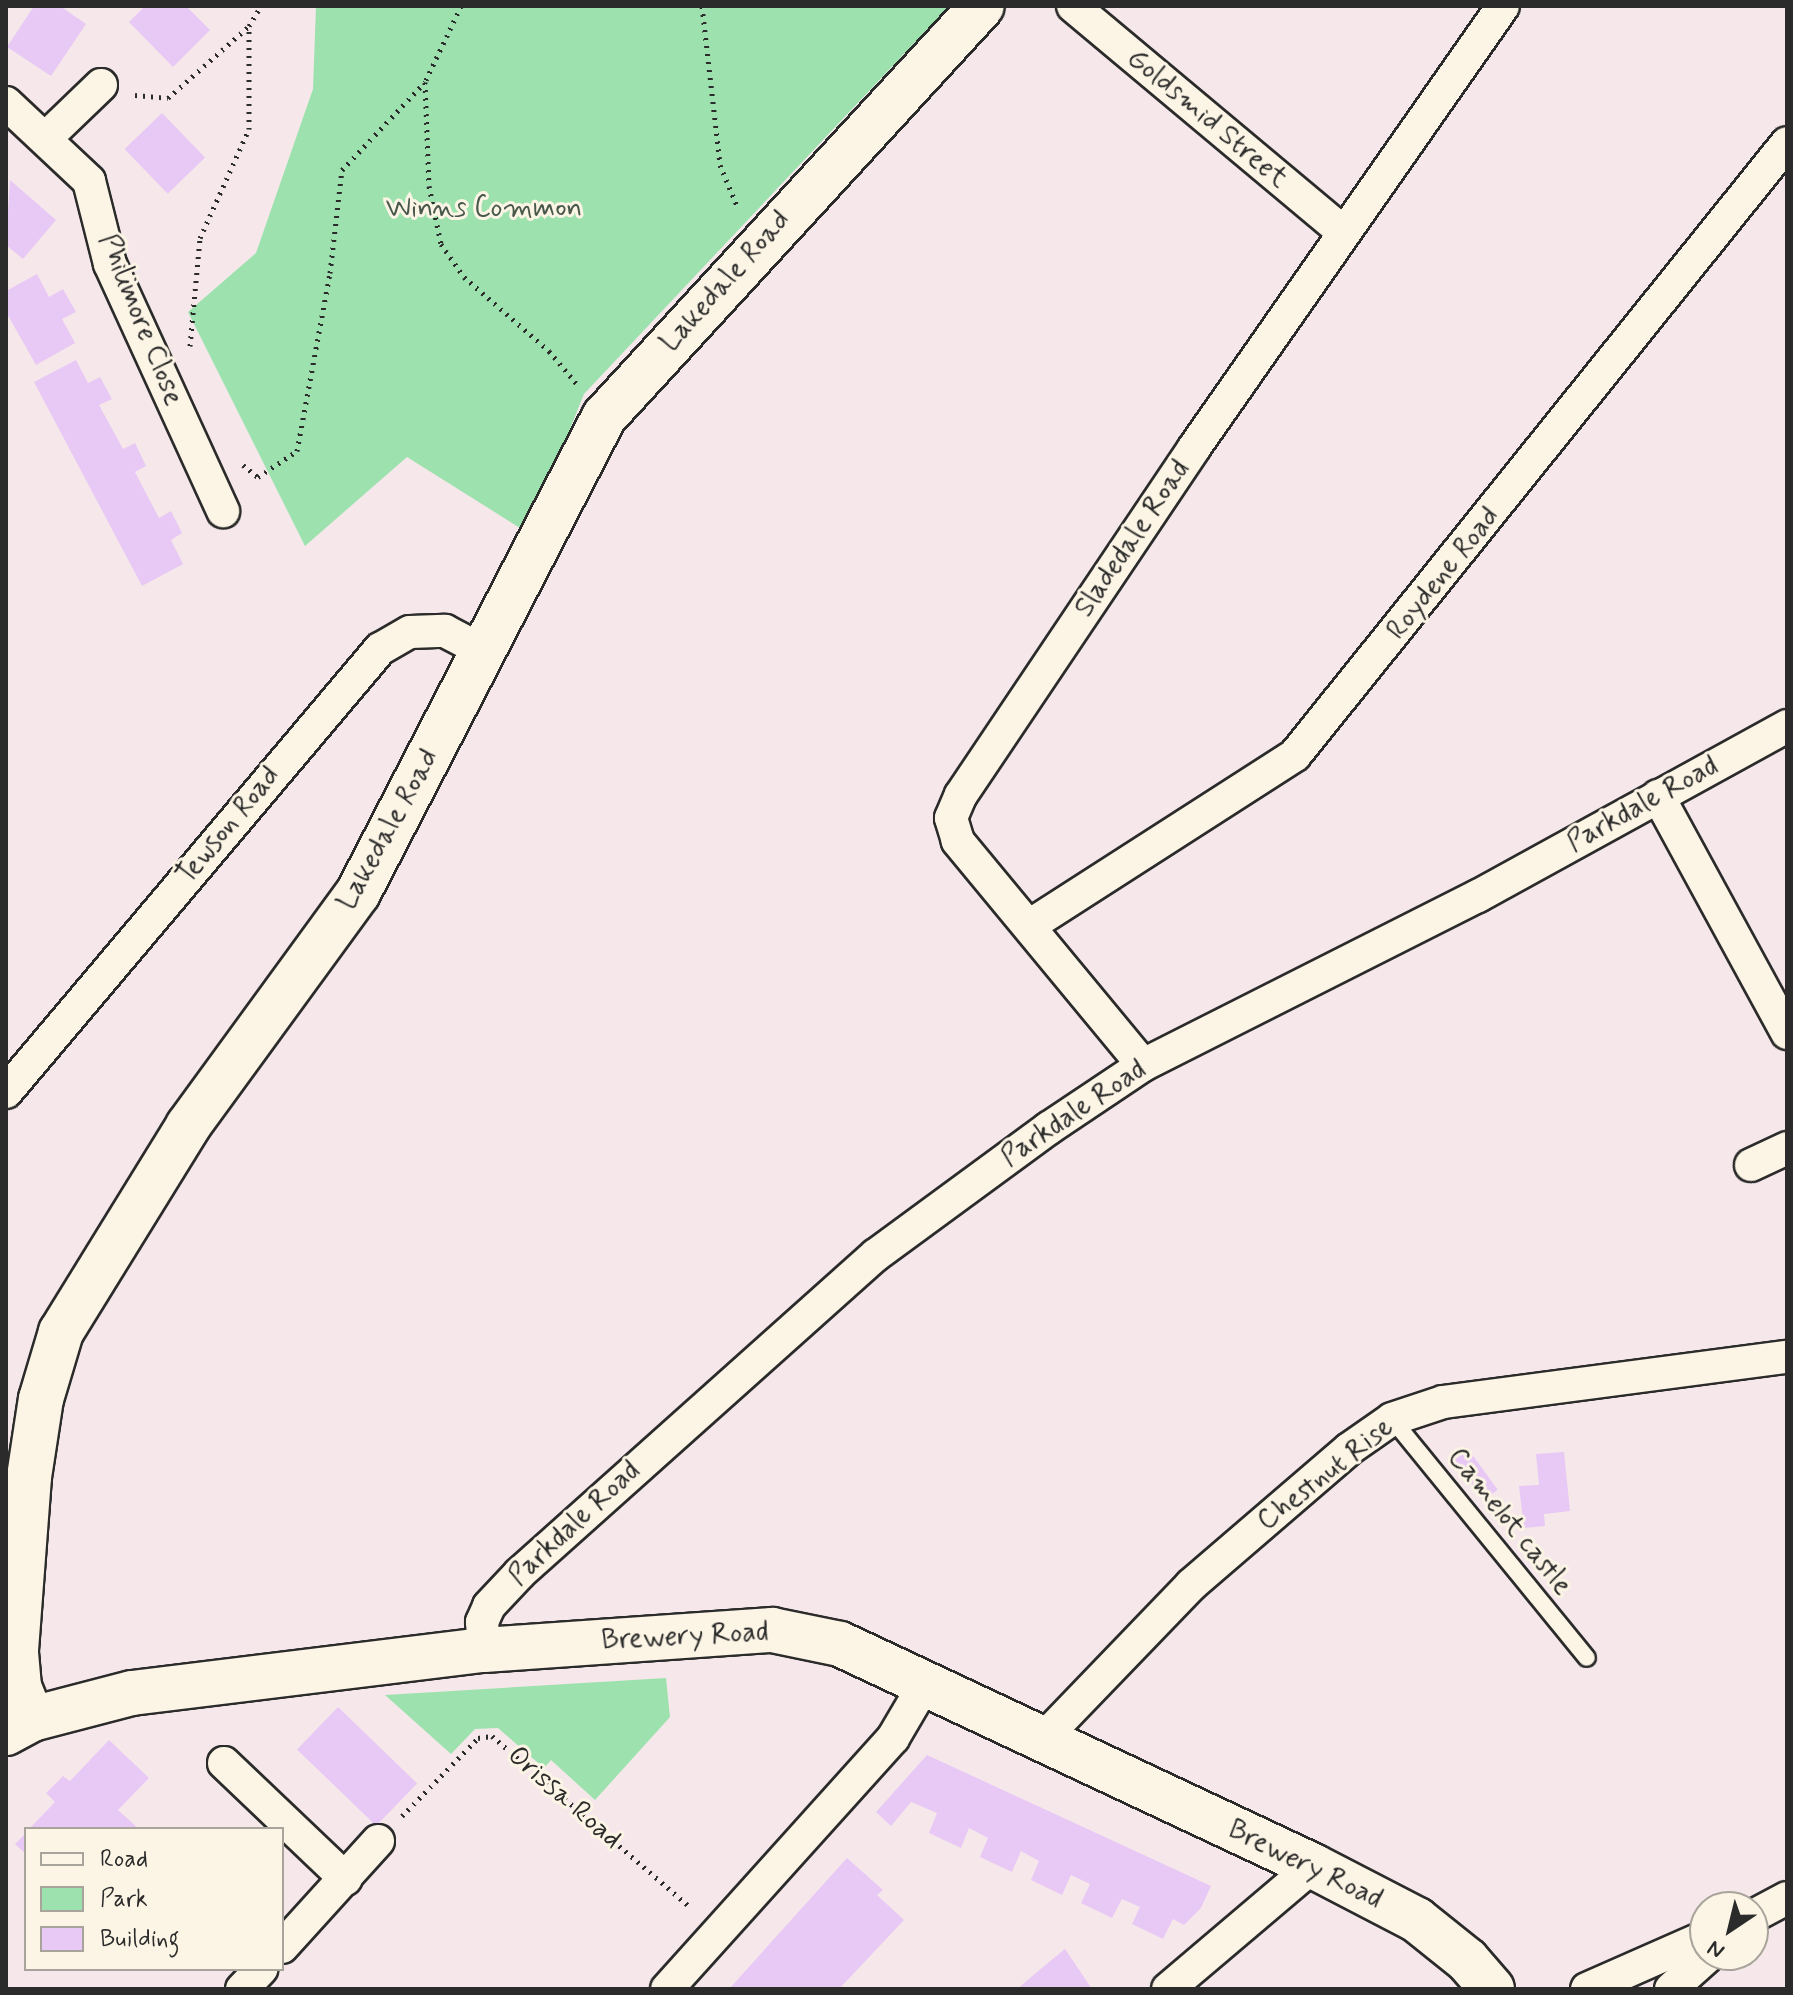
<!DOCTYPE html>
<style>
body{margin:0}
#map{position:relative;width:1793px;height:1995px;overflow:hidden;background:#f6e8ea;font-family:Mynerve,sans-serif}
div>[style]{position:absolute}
.green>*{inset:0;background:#9de2ae}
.building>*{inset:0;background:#e8c8f5;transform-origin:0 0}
.path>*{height:5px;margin-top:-2.5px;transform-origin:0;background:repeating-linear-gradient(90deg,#2b2b2b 0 2px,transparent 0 8px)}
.roads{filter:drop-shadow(2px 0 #2b2b2b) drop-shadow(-2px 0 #2b2b2b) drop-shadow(0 2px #2b2b2b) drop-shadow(0 -2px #2b2b2b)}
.lane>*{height:16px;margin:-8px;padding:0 8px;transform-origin:8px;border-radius:8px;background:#fcf5e5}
.street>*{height:32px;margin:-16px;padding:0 16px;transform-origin:16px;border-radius:16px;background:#fcf5e5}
.secondary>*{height:44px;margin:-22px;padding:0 22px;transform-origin:22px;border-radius:22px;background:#fcf5e5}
span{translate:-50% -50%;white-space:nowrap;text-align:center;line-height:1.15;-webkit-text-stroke:6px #fcf5e5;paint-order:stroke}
.street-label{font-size:28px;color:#2b2b2b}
.park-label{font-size:28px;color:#48594c}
.frame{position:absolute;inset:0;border:8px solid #2b2b2b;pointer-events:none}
.legend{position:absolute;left:24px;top:1827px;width:260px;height:144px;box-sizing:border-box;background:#fcf5e5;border:2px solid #a8a49b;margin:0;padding:10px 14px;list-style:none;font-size:24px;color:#2b2b2b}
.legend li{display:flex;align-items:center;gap:16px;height:40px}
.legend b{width:40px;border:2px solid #a8a49b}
.north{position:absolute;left:1689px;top:1891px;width:80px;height:80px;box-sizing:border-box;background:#fcf5e5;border:2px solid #a8a49b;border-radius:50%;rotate:215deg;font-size:22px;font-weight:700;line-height:32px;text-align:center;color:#2b2b2b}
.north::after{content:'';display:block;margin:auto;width:28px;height:36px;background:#2b2b2b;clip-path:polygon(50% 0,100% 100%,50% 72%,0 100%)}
</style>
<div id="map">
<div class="green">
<div style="clip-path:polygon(316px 6px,949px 6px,584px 394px,528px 533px,407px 457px,305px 546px,188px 312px,256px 253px,313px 89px)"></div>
<div style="clip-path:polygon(666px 1678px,670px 1717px,595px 1800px,551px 1760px,544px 1768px,498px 1728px,475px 1729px,451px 1754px,385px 1695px)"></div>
</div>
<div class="building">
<div style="clip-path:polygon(34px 6px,60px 6px,86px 24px,51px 76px,7px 47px)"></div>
<div style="clip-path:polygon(145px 6px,186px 6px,210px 30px,173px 67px,129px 22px)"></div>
<div style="left:162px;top:113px;width:62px;height:52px;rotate:46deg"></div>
<div style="clip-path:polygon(10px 180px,56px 220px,23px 259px,6px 245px)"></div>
<div style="clip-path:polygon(37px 274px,49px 297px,63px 289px,76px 312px,62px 319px,75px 343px,36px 365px,6px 312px,6px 291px)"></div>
<div style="clip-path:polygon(76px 360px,88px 383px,100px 377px,112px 399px,99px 405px,123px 449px,135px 443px,146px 466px,135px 472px,159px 518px,171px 511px,182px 533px,171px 540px,183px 564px,142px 586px,34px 382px)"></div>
<div style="left:1466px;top:1446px;width:54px;height:18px;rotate:54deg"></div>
<div style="clip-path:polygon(1564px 1452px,1570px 1511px,1544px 1514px,1545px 1526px,1524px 1528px,1519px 1486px,1539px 1485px,1536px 1454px)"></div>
<div style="left:338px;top:1707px;width:110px;height:59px;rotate:44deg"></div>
<div style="clip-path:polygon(109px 1740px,149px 1778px,118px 1810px,139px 1829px,29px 1829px,55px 1802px,46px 1793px,63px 1776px,70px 1781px)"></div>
<div style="clip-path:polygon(927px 1755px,1211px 1886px,1201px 1908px,1184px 1925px,1173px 1919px,1163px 1939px,1132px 1924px,1140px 1907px,1122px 1899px,1112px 1918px,1081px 1903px,1090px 1884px,1071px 1875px,1062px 1895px,1031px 1880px,1039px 1861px,1021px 1851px,1012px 1872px,980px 1857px,988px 1838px,969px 1828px,961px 1848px,929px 1833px,937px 1813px,911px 1802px,891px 1826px,876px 1812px)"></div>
<div style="clip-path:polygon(26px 1833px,26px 1854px,15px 1844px)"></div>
<div style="clip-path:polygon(847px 1858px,883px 1890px,877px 1895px,904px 1920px,839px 1989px,729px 1989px)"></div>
<div style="clip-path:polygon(1065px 1949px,1092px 1989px,1017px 1989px,1043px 1967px)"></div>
</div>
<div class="path">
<div style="left:461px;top:6px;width:84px;rotate:115.3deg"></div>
<div style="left:425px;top:82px;width:104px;rotate:87.8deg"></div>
<div style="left:429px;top:186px;width:59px;rotate:78.3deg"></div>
<div style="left:441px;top:244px;width:40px;rotate:55.1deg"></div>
<div style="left:464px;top:277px;width:113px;rotate:41deg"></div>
<div style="left:549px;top:351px;width:43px;rotate:49.7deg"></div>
<div style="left:702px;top:6px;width:160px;rotate:83.5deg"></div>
<div style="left:720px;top:165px;width:47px;rotate:67.3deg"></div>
<div style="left:135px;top:95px;width:33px;rotate:5deg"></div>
<div style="left:168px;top:98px;width:108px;rotate:-41.6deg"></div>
<div style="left:249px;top:26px;width:23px;rotate:-59deg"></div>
<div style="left:190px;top:346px;width:108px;rotate:-84.7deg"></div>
<div style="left:200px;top:238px;width:120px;rotate:-65.8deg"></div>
<div style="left:249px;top:129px;width:103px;rotate:-90deg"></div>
<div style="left:243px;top:465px;width:19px;rotate:39deg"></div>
<div style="left:258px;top:477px;width:47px;rotate:-33.7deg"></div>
<div style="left:297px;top:451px;width:181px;rotate:-79.5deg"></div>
<div style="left:330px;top:273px;width:104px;rotate:-83.4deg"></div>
<div style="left:342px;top:170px;width:121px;rotate:-46.7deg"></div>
<div style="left:402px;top:1816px;width:109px;rotate:-45.7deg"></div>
<div style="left:478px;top:1738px;width:14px;rotate:-8deg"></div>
<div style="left:492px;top:1736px;width:263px;rotate:40.8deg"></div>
</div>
<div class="roads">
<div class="lane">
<div style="left:1392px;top:1419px;width:308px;rotate:50.8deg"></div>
</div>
<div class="street">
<div style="left:1073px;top:6px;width:351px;rotate:39.9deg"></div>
<div style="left:6px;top:103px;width:114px;rotate:43.2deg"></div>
<div style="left:89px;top:181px;width:86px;rotate:75.8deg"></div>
<div style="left:110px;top:264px;width:272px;rotate:65.4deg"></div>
<div style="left:47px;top:137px;width:75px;rotate:-43.9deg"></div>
<div style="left:1658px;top:796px;width:270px;rotate:61.4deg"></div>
<div style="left:1029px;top:926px;width:316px;rotate:-32.7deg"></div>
<div style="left:1295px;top:755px;width:785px;rotate:-51.2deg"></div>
<div style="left:1143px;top:1065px;width:291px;rotate:-129.6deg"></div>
<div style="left:958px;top:841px;width:24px;rotate:-107deg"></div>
<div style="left:951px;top:818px;width:25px;rotate:-67deg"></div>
<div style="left:961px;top:795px;width:418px;rotate:-56.1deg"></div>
<div style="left:1194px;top:448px;width:539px;rotate:-55.04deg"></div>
<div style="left:6px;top:1092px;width:580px;rotate:-49.83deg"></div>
<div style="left:380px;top:649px;width:34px;rotate:-30deg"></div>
<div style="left:410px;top:632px;width:35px;rotate:-2deg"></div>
<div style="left:445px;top:631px;width:45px;rotate:27.7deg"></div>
<div style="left:1751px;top:1165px;width:40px;rotate:-25deg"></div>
<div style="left:484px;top:1650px;width:28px;rotate:-94deg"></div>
<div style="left:482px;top:1622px;width:17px;rotate:-66deg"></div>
<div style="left:489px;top:1606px;width:45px;rotate:-46.8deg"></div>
<div style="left:520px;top:1573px;width:477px;rotate:-41.8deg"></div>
<div style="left:876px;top:1255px;width:215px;rotate:-36.3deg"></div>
<div style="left:1049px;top:1128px;width:113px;rotate:-33.8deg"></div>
<div style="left:1143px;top:1065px;width:375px;rotate:-26.8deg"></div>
<div style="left:1478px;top:896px;width:353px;rotate:-28.8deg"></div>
<div style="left:1041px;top:1741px;width:216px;rotate:-46.1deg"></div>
<div style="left:1191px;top:1585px;width:208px;rotate:-40.7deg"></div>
<div style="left:1349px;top:1449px;width:52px;rotate:-34.9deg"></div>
<div style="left:1392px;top:1419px;width:54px;rotate:-18.4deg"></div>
<div style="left:1443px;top:1402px;width:347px;rotate:-7.5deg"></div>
<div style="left:224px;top:1763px;width:168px;rotate:43.6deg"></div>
<div style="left:1753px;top:1916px;width:38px;rotate:-28deg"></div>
<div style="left:282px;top:1947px;width:143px;rotate:-47.8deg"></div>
<div style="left:242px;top:1989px;width:28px;rotate:-46deg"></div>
<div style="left:667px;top:1989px;width:338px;rotate:-48deg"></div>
<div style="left:893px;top:1738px;width:65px;rotate:-59.5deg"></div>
<div style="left:1168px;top:1989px;width:190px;rotate:-40.3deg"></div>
<div style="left:1587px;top:1989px;width:129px;rotate:-23.8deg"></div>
<div style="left:1671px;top:1989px;width:51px;rotate:-41.8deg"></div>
</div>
<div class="secondary">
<div style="left:32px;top:1719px;width:103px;rotate:-14.6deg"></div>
<div style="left:132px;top:1693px;width:355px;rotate:-7deg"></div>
<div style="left:484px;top:1650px;width:289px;rotate:-4deg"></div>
<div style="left:772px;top:1630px;width:69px;rotate:11.6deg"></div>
<div style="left:840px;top:1644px;width:523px;rotate:25.14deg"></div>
<div style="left:1313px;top:1866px;width:117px;rotate:27.4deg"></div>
<div style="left:1417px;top:1920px;width:64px;rotate:38.7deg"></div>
<div style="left:1467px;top:1960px;width:38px;rotate:49deg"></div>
<div style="left:6px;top:1733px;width:30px;rotate:-28deg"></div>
<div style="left:32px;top:1719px;width:35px;rotate:-112deg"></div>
<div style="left:19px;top:1687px;width:37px;rotate:-95deg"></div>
<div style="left:16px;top:1650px;width:173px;rotate:-85.7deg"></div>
<div style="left:29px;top:1477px;width:79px;rotate:-81.3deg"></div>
<div style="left:41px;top:1399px;width:70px;rotate:-73.4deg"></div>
<div style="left:61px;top:1332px;width:242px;rotate:-58.3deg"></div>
<div style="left:188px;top:1126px;width:288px;rotate:-53.9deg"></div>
<div style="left:358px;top:893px;width:536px;rotate:-62.67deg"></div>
<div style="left:604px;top:417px;width:558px;rotate:-47.4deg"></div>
</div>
</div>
<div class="street-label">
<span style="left:1207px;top:119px;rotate:40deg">Goldsmid Street</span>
<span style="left:726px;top:282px;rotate:-48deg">Lakedale Road</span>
<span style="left:140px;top:320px;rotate:68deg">Philimore Close</span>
<span style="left:1133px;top:539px;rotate:-56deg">Sladedale Road</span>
<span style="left:1444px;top:574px;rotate:-51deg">Roydene Road</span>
<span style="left:1643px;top:805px;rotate:-29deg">Parkdale Road</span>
<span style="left:229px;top:826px;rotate:-50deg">Tewson Road</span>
<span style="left:389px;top:830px;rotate:-61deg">Lakedale Road</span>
<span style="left:1074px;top:1114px;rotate:-34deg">Parkdale Road</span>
<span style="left:1326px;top:1475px;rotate:-38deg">Chestnut Rise</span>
<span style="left:1509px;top:1522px;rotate:51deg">Camelot castle</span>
<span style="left:575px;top:1524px;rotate:-43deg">Parkdale Road</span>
<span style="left:685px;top:1637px;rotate:-3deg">Brewery Road</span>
<span style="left:564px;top:1798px;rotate:41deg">Orissa Road</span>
<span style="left:1305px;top:1865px;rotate:26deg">Brewery Road</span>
</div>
<div class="park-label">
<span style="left:484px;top:209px">Winns Common</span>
</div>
<div class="frame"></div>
<ul class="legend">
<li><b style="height:10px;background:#fcf5e5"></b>Road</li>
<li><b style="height:22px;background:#9de2ae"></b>Park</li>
<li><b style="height:22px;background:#e8c8f5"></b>Building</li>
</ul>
<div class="north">N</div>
</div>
